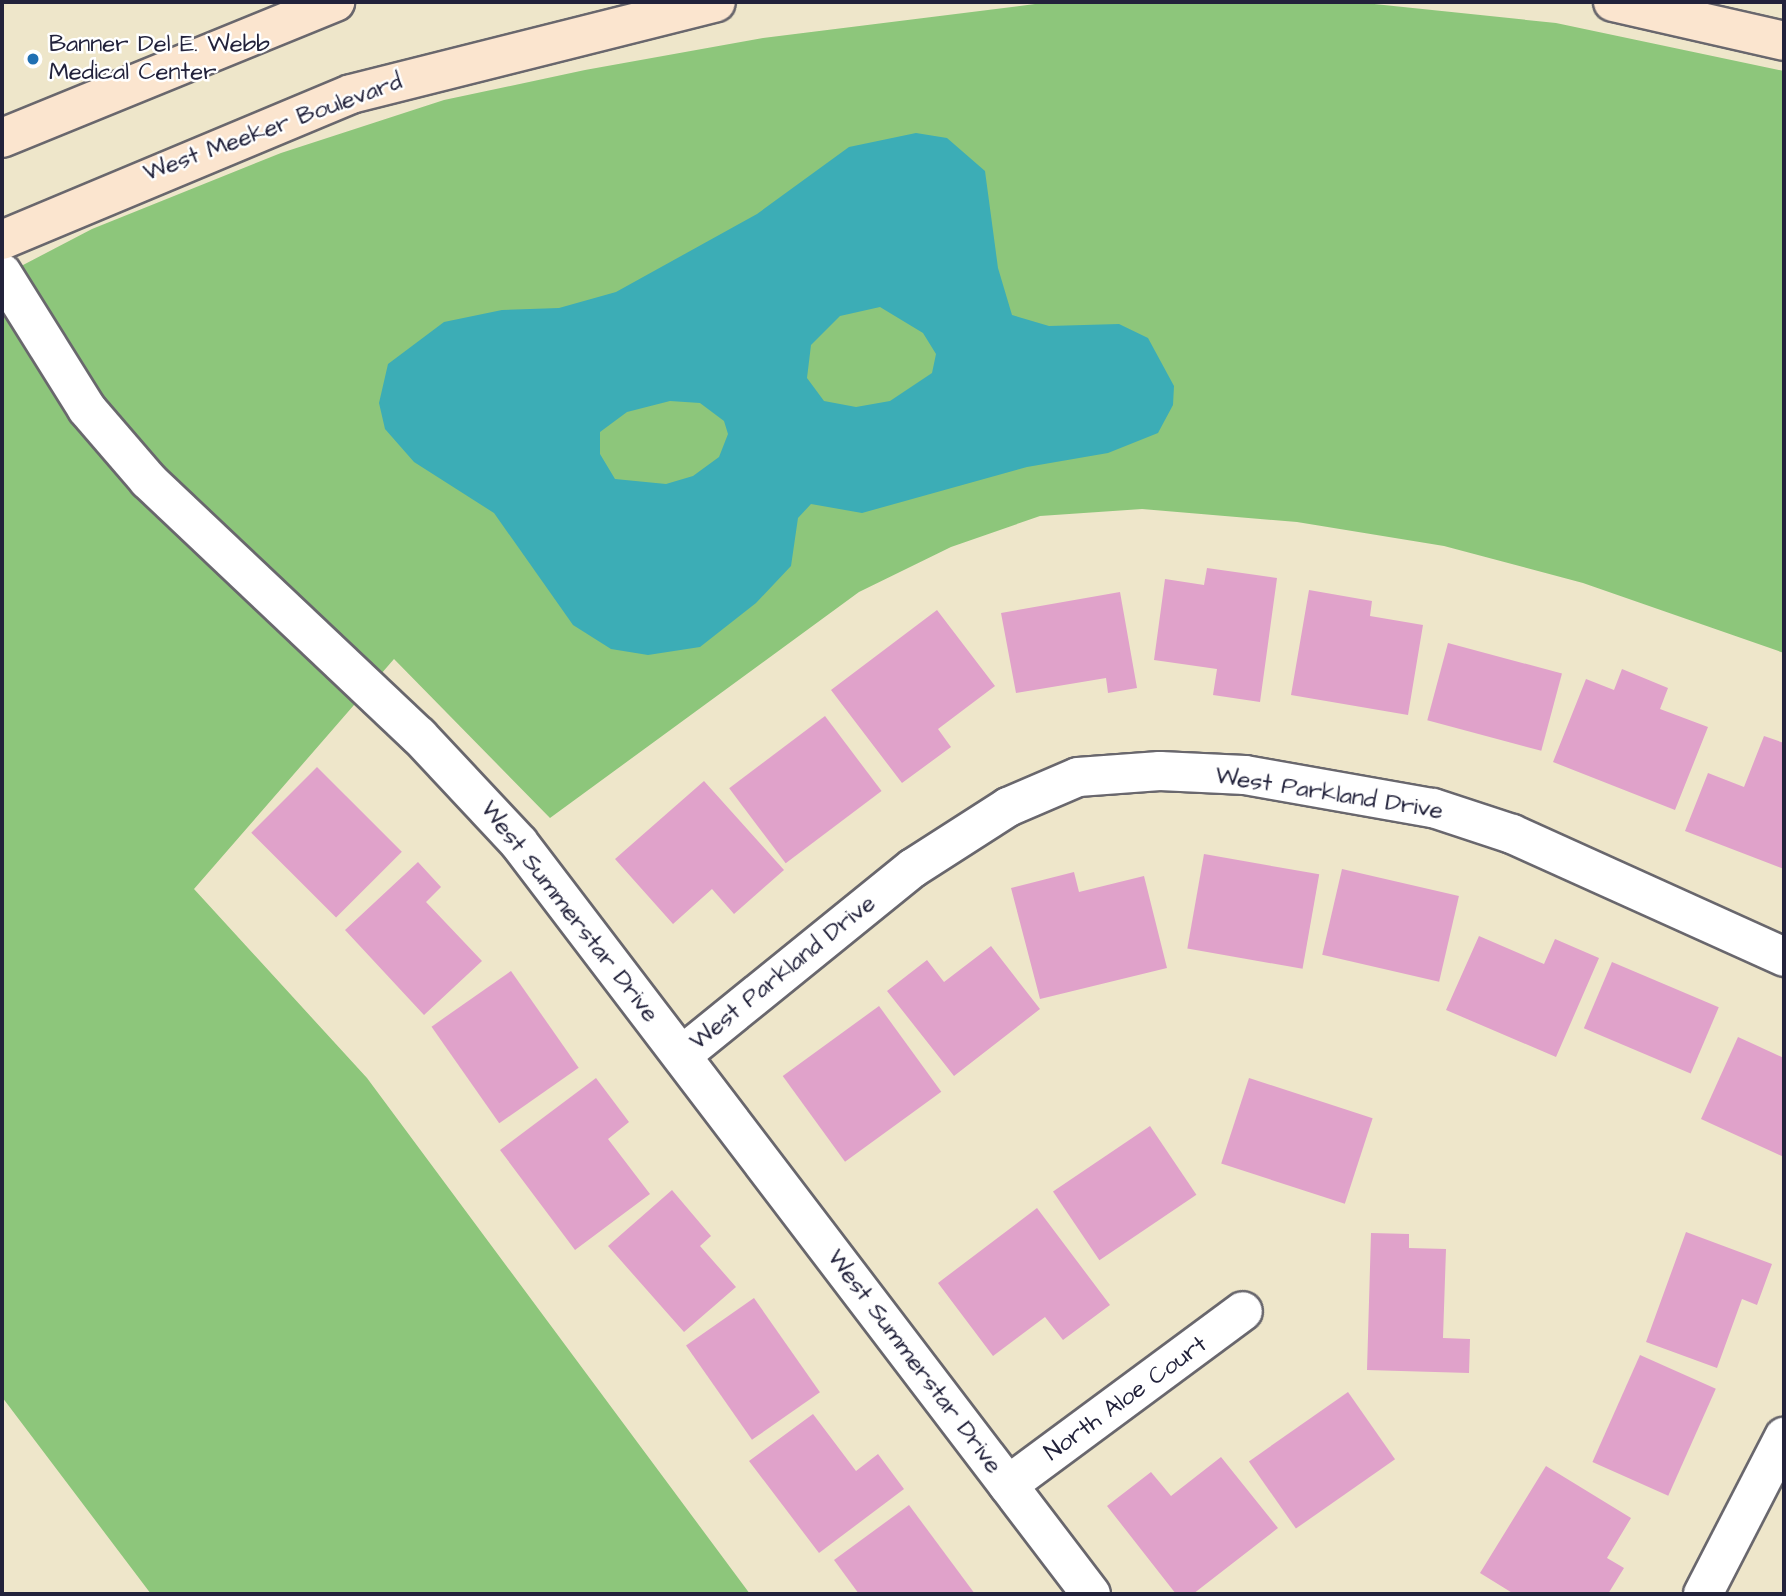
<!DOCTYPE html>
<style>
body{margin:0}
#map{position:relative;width:1786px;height:1596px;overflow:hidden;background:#eee6ca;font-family:"Architects Daughter",sans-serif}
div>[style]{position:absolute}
.green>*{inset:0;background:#8dc67b}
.water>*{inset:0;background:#3cadb6}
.building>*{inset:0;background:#e0a2ca;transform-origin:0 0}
.roads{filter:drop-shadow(2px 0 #69676d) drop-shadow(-2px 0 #69676d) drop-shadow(0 2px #69676d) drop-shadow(0 -2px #69676d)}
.minor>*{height:38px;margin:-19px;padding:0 19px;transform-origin:19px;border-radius:19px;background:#fff}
.secondary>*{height:38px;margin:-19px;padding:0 19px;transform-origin:19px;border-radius:19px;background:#fbe5cf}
.dots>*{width:19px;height:19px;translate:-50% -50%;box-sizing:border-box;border:4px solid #fff;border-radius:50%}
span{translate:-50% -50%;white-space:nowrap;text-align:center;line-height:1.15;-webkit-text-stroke:5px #fff;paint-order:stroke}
.poi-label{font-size:24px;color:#22223b}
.left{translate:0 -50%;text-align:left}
.street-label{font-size:24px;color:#22223b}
.frame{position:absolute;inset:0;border:4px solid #22223b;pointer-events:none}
</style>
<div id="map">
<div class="green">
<div style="clip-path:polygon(1355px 2px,1556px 23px,1784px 71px,1784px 653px,1583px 583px,1444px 546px,1297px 522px,1142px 509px,1040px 516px,951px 547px,859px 592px,550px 818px,394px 659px,194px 889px,367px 1078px,750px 1594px,151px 1594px,2px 1397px,2px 276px,92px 229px,281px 153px,444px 100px,585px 70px,763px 38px,1035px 4px)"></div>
</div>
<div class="water">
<div style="clip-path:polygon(evenodd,916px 133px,947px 138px,985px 171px,998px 268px,1012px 315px,1049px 326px,1119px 324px,1148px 338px,1174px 386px,1173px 405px,1158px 433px,1108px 453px,1027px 467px,862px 513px,811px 504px,798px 518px,791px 566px,756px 603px,700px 647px,648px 655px,611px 649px,573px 625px,494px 513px,414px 462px,385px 429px,379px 403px,388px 364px,444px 322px,502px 310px,559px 308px,616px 292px,757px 214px,849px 147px,916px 133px,880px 307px,923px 333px,936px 354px,932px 373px,890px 401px,856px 407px,824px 401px,807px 378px,811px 345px,840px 316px,880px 307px,916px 133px,670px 401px,700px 403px,724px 421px,728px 434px,719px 457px,693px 476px,666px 484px,615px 479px,600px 454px,600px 432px,627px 412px,670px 401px)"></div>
</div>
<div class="building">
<div style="clip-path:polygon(1207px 568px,1277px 578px,1260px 702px,1213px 695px,1217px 669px,1154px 660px,1165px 579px,1204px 585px)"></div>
<div style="clip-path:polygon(1309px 590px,1372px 601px,1370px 616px,1423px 625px,1408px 715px,1291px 695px)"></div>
<div style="clip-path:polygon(1120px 592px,1137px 688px,1108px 693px,1106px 678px,1016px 693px,1001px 613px)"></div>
<div style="clip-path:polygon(937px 610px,995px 686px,938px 729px,951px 747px,902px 783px,831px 690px)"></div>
<div style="left:1448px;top:643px;width:118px;height:80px;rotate:15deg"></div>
<div style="clip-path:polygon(1622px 669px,1668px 688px,1660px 709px,1708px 727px,1675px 810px,1553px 762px,1586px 679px,1614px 690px)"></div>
<div style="left:825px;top:716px;width:94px;height:120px;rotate:53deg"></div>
<div style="clip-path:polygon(1764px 736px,1784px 743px,1784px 869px,1685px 831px,1708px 773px,1744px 787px)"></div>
<div style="left:317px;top:767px;width:120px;height:93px;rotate:45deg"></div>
<div style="clip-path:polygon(704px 781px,784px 870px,734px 914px,712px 889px,673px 924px,615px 859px)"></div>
<div style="left:1204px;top:854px;width:117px;height:96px;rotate:10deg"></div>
<div style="clip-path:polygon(418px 862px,441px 887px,426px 902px,482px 961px,424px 1015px,345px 930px)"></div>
<div style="left:1342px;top:869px;width:120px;height:88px;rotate:13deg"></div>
<div style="clip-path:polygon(1074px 872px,1079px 892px,1144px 876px,1167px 968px,1040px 999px,1011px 888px)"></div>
<div style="clip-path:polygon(1479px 936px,1544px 964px,1555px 939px,1599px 958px,1556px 1057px,1446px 1010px)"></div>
<div style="clip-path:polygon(991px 946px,1040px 1009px,954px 1076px,887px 991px,927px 960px,944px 982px)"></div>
<div style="left:1612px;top:962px;width:116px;height:72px;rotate:23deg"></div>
<div style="left:511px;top:971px;width:118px;height:97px;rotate:55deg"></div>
<div style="left:879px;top:1006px;width:106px;height:119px;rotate:54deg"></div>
<div style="clip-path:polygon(1738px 1037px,1784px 1058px,1784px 1157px,1701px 1119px)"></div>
<div style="clip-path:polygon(596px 1078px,629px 1122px,608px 1139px,650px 1194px,575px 1250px,500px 1150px)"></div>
<div style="left:1249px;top:1078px;width:130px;height:90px;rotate:18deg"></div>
<div style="left:1150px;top:1126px;width:83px;height:117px;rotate:56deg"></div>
<div style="clip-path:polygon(672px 1190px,711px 1236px,700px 1246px,736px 1287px,684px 1332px,608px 1246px)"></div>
<div style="clip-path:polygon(1037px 1208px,1110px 1305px,1063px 1340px,1045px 1317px,993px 1356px,938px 1283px)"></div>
<div style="clip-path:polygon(1686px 1232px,1772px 1264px,1757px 1305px,1742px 1299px,1717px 1368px,1646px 1342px)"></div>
<div style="clip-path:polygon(1371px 1233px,1409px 1234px,1409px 1248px,1446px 1249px,1443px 1338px,1470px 1339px,1469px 1373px,1367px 1370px)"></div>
<div style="left:754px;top:1298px;width:115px;height:83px;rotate:55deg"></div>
<div style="left:1640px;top:1355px;width:83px;height:117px;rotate:24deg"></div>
<div style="left:1348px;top:1392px;width:82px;height:121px;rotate:55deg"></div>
<div style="clip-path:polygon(813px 1414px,856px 1471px,878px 1454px,904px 1489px,819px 1553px,749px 1461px)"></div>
<div style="clip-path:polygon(1221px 1457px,1278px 1528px,1193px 1594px,1176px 1594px,1107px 1506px,1151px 1472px,1171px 1496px)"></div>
<div style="clip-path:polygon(1546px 1466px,1631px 1518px,1607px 1558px,1624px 1568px,1608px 1594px,1514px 1594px,1480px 1573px)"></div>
<div style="clip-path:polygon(909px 1505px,975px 1594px,859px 1594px,834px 1560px)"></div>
</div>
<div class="roads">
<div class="minor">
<div style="left:2px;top:273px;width:160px;rotate:58deg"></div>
<div style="left:87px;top:409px;width:94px;rotate:49.3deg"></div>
<div style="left:148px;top:480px;width:373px;rotate:43.4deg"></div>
<div style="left:419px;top:736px;width:146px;rotate:46.9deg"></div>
<div style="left:519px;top:843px;width:944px;rotate:52.71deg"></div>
<div style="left:682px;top:1055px;width:297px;rotate:-39deg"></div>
<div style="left:913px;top:868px;width:113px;rotate:-32.7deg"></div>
<div style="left:1008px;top:807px;width:76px;rotate:-23.2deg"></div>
<div style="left:1078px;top:777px;width:82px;rotate:-4.2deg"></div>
<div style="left:1160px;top:771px;width:85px;rotate:2.7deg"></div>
<div style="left:1245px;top:775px;width:191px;rotate:10deg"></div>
<div style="left:1433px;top:808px;width:83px;rotate:18.2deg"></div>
<div style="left:1512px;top:834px;width:299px;rotate:24.3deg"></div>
<div style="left:1008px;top:1485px;width:292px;rotate:-36.5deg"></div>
<div style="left:1703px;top:1594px;width:177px;rotate:-62.7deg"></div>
</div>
<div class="secondary">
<div style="left:1613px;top:2px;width:175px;rotate:12.8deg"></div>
<div style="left:2px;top:138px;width:360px;rotate:-22.2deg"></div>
<div style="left:2px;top:240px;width:378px;rotate:-22.7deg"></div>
<div style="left:351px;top:94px;width:376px;rotate:-14.1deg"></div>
</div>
</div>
<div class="dots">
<div style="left:33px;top:59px;background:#1f6fb2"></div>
</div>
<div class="poi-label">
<span class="left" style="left:49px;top:59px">Banner Del E. Webb<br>Medical Center</span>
</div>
<div class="street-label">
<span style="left:273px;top:128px;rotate:-20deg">West Meeker Boulevard</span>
<span style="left:1329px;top:794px;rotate:9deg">West Parkland Drive</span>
<span style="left:569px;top:912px;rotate:52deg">West Summerstar Drive</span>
<span style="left:783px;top:973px;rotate:-39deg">West Parkland Drive</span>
<span style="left:914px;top:1362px;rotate:53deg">West Summerstar Drive</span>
<span style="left:1126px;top:1399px;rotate:-36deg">North Aloe Court</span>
</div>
<div class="frame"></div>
</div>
